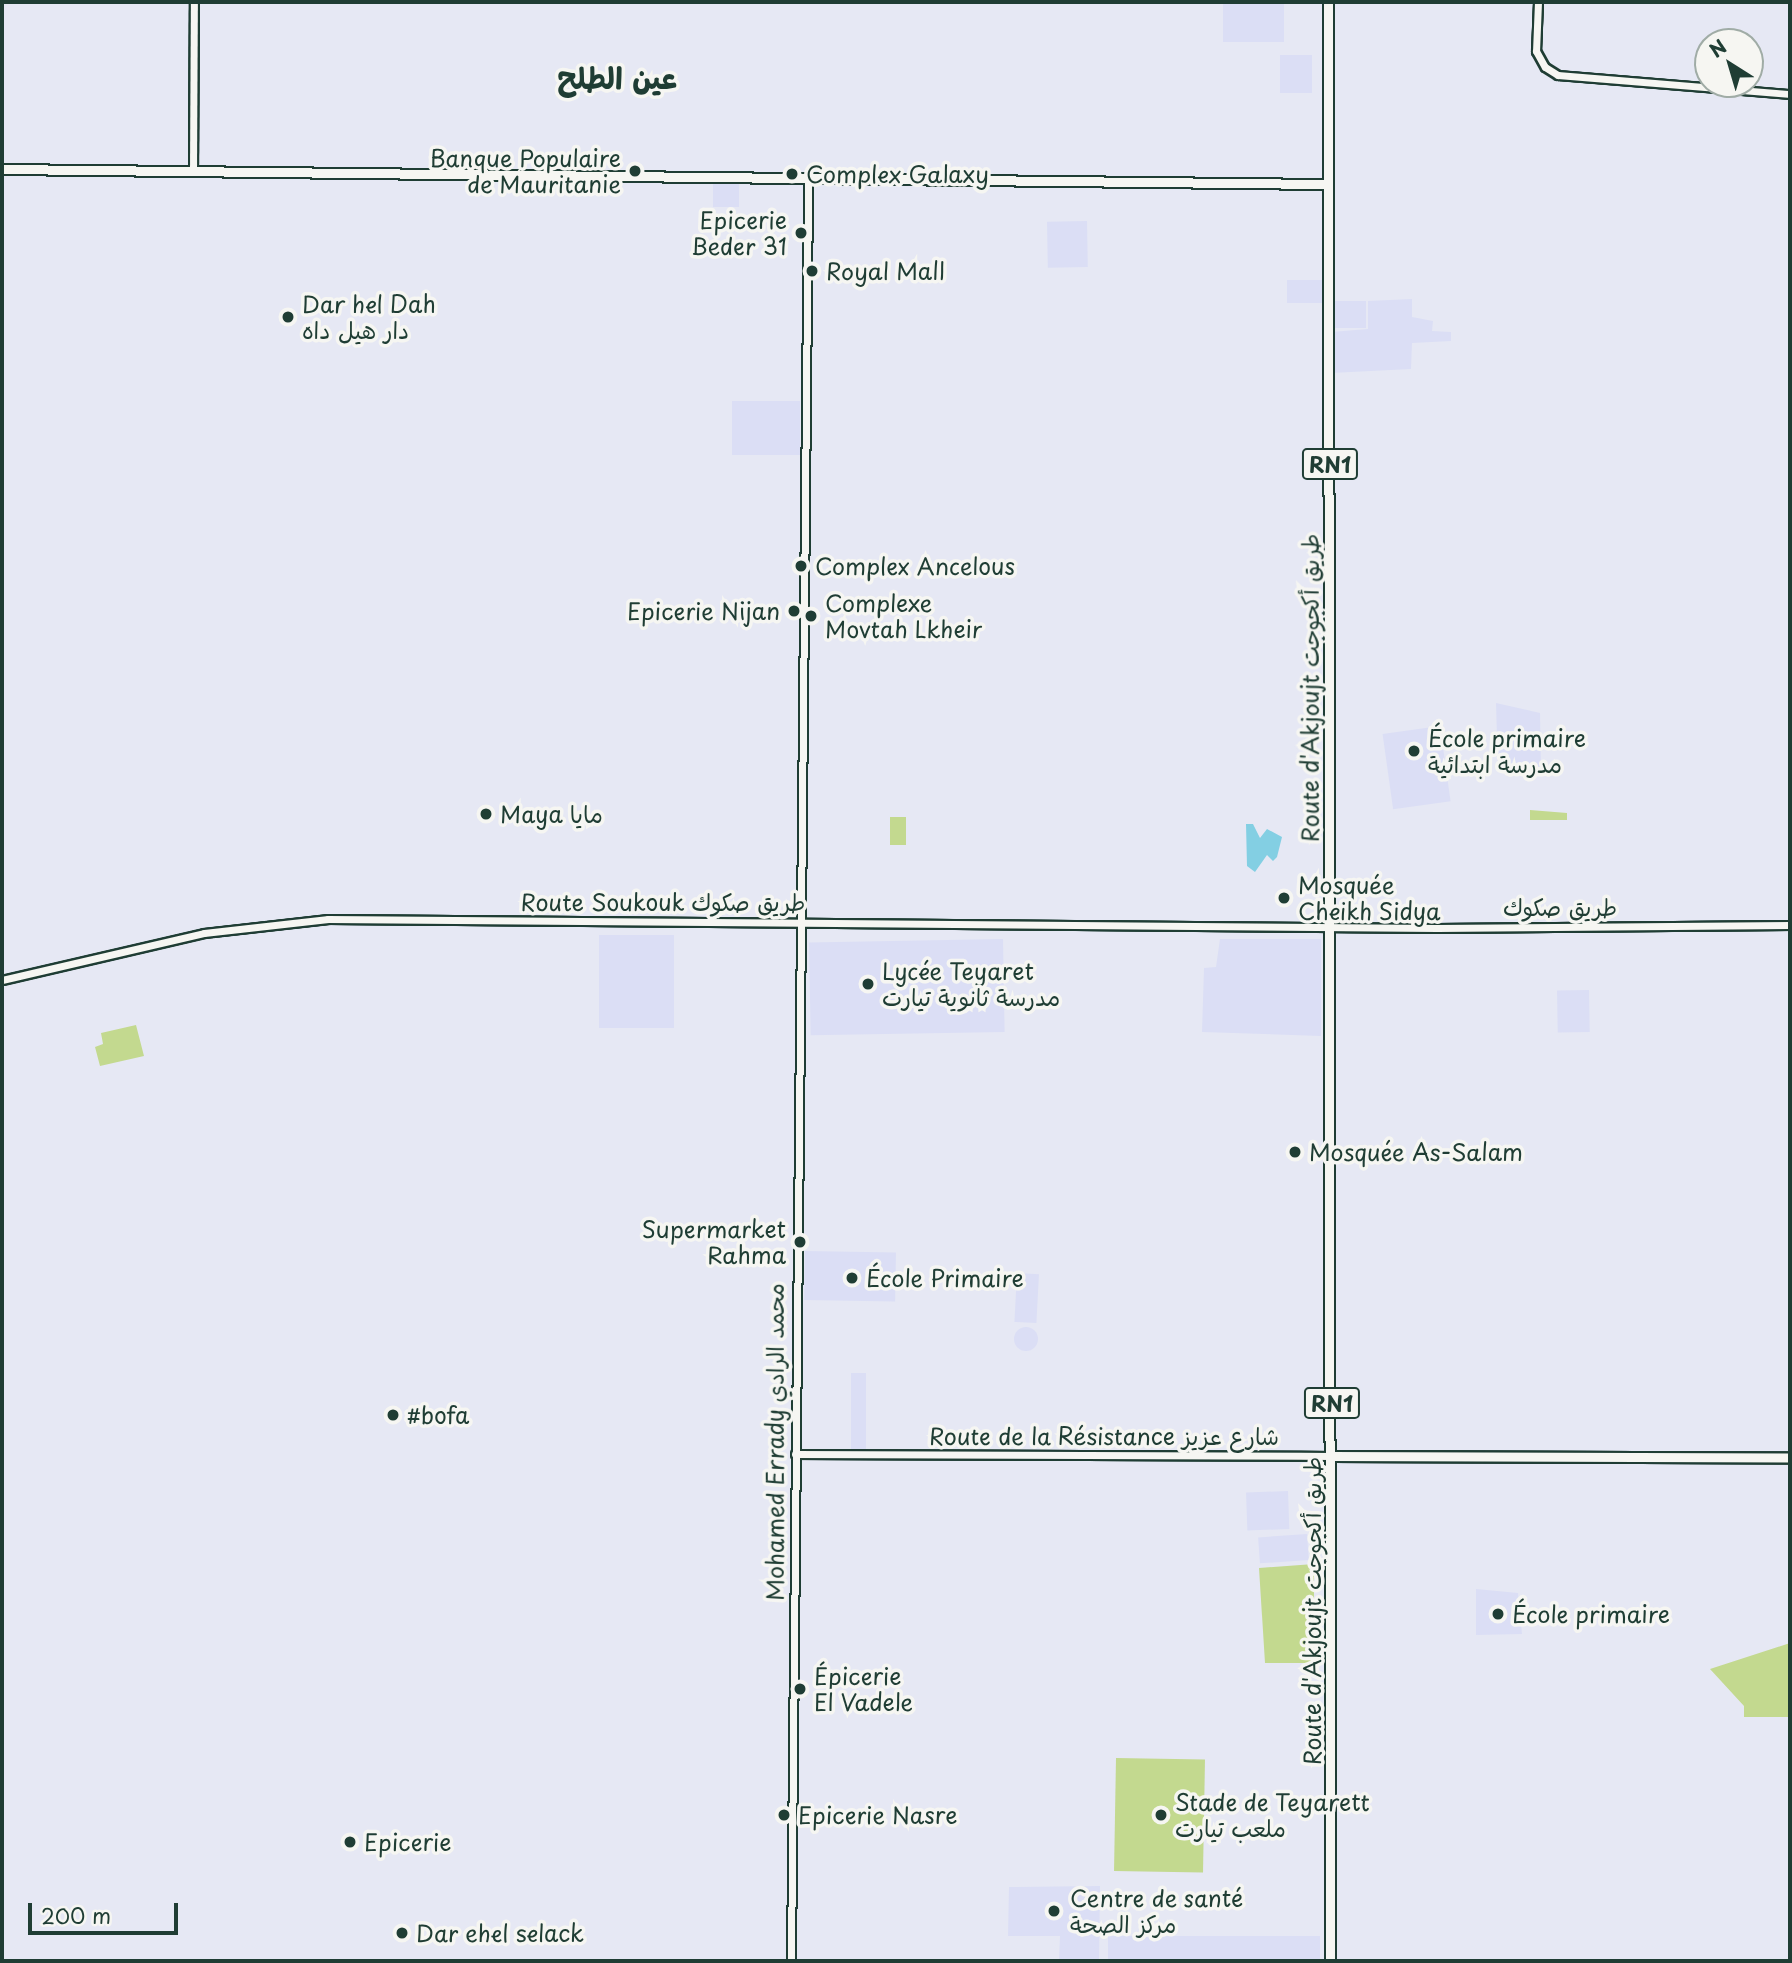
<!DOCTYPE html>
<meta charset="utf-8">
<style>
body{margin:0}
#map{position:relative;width:1792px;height:1963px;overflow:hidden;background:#e6e8f4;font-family:"Playpen Sans","Playpen Sans Arabic",sans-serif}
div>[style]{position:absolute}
.built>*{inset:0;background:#dbdef5;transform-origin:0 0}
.round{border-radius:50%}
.green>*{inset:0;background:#c3d98f;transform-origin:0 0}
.water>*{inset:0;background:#83cfe3}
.roads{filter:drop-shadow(2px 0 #1f3d34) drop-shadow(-2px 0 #1f3d34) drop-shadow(0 2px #1f3d34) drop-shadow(0 -2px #1f3d34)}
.tertiary>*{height:7px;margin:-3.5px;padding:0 3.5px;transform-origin:3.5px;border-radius:3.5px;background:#f6f6f2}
.primary>*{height:9px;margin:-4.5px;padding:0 4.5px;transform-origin:4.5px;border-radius:4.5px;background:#f6f6f2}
.trunk>*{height:9px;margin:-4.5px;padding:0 4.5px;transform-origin:4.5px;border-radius:4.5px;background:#f6f6f2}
.dots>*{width:19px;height:19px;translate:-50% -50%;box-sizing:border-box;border:4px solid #f6f6f2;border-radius:50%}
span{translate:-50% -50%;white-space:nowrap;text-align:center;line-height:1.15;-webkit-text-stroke:7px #f6f6f2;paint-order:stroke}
.shield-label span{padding:2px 5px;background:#f6f6f2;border:2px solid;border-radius:5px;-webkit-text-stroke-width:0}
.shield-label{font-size:21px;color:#1f3d34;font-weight:700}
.poi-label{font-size:23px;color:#1f3d34}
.right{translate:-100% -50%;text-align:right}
.left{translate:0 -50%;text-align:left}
.street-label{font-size:23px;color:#1f3d34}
.district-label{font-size:30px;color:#1f3d34;font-weight:700}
.frame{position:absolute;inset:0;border:4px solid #1f3d34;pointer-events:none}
.north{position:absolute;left:1694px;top:28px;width:70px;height:70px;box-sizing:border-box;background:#f6f6f2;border:2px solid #a0aca6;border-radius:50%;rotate:323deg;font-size:19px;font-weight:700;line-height:28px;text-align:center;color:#1f3d34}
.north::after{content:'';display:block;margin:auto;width:24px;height:32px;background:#1f3d34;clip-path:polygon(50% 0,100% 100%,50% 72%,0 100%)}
.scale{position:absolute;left:28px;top:1903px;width:150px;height:32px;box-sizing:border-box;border:4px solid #1f3d34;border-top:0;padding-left:9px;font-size:21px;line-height:24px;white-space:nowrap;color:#1f3d34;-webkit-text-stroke:5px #f6f6f2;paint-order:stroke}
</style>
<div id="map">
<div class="built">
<div style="left:1223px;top:2px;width:61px;height:40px"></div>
<div style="left:1280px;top:55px;width:32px;height:38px"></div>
<div style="left:713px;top:181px;width:26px;height:26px"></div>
<div style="left:1087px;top:221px;width:46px;height:40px;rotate:89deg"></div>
<div style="left:1287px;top:280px;width:37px;height:23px"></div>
<div style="clip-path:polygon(1412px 299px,1412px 317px,1433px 321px,1432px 331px,1451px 332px,1451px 341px,1412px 343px,1411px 369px,1331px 373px,1331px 332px,1368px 329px,1368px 301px)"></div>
<div style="left:1366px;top:301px;width:27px;height:37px;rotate:90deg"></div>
<div style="left:800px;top:401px;width:54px;height:68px;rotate:90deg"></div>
<div style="clip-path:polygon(1496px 703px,1540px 713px,1541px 768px,1498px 771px)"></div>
<div style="left:1440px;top:726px;width:76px;height:58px;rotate:82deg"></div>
<div style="left:599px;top:935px;width:75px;height:93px"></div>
<div style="left:1003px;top:939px;width:93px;height:194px;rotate:89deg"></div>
<div style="clip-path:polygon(1220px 939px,1321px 939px,1321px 1036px,1202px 1032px,1204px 968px,1216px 967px)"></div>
<div style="left:1589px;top:990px;width:42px;height:32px;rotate:89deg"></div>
<div style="left:805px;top:1251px;width:91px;height:49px;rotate:1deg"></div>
<div style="left:1017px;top:1273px;width:22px;height:49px;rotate:3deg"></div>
<div class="round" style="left:1014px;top:1327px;width:24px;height:24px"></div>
<div style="left:851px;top:1373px;width:15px;height:76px"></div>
<div style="left:1288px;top:1491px;width:38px;height:42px;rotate:88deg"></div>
<div style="left:1307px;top:1534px;width:26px;height:49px;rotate:86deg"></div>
<div style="clip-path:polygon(1476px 1589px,1518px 1593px,1522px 1634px,1476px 1635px)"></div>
<div style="clip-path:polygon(1100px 1886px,1099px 1961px,1059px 1961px,1060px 1936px,1008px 1936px,1009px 1887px)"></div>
<div style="left:1320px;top:1936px;width:25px;height:212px;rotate:90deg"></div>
</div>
<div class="green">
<div style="clip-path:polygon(1530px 810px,1567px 813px,1567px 820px,1530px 820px)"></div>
<div style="left:890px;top:817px;width:16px;height:28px"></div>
<div style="clip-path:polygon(136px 1025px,144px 1056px,100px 1066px,95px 1047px,103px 1044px,101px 1033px)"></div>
<div style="clip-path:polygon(1314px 1564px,1314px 1663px,1265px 1663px,1259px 1568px)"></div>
<div style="clip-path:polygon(1790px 1643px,1790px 1717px,1744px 1717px,1744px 1706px,1710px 1669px)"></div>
<div style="left:1116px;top:1758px;width:89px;height:113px;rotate:1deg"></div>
</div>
<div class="water">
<div style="clip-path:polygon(1246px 824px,1253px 824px,1260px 838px,1267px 829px,1282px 837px,1277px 857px,1273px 861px,1267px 855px,1255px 872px,1247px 866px)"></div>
</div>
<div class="roads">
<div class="tertiary">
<div style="left:1538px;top:2px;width:49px;rotate:92.3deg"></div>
<div style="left:1536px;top:51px;width:18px;rotate:61deg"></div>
<div style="left:1545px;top:67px;width:15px;rotate:32deg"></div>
<div style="left:1558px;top:75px;width:233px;rotate:4.7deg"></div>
<div style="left:193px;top:171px;width:169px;rotate:-89.7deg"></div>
<div style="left:2px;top:980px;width:207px;rotate:-13.1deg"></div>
<div style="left:204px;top:933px;width:125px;rotate:-6.4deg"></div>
<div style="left:328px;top:919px;width:1109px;rotate:0.46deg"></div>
<div style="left:1437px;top:928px;width:353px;rotate:-0.5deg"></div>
<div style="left:795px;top:1454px;width:536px;rotate:0.21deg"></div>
<div style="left:791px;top:1961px;width:1781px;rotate:-89.45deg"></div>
</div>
<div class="primary">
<div style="left:2px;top:169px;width:1325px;rotate:0.65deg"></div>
<div style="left:1331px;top:1456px;width:459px;rotate:0.2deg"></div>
</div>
<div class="trunk">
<div style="left:1328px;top:2px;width:1959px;rotate:89.94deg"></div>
</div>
</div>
<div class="dots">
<div style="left:635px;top:171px;background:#1f3d34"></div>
<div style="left:792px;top:174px;background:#1f3d34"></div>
<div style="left:801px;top:233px;background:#1f3d34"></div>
<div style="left:812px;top:271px;background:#1f3d34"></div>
<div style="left:288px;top:317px;background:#1f3d34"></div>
<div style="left:801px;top:566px;background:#1f3d34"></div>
<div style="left:794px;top:611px;background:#1f3d34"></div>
<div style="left:811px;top:616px;background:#1f3d34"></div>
<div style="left:1414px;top:751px;background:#1f3d34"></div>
<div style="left:486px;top:814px;background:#1f3d34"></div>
<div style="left:1284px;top:898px;background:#1f3d34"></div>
<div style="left:868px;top:984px;background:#1f3d34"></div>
<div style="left:1295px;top:1152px;background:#1f3d34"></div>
<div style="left:800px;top:1242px;background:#1f3d34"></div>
<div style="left:852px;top:1278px;background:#1f3d34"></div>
<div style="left:393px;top:1415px;background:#1f3d34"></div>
<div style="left:1498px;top:1614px;background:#1f3d34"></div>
<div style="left:800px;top:1689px;background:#1f3d34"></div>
<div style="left:784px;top:1815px;background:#1f3d34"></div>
<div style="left:1161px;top:1815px;background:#1f3d34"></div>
<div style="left:350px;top:1842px;background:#1f3d34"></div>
<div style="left:1054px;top:1911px;background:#1f3d34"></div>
<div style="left:402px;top:1933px;background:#1f3d34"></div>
</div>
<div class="shield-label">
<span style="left:1330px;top:464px">RN1</span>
<span style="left:1332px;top:1403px">RN1</span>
</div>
<div class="poi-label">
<span class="right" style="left:621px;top:171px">Banque Populaire<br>de Mauritanie</span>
<span class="left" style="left:806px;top:174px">Complex Galaxy</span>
<span class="right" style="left:787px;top:233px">Epicerie<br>Beder 31</span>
<span class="left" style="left:826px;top:271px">Royal Mall</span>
<span class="left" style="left:302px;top:317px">Dar hel Dah<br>دار هيل داه</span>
<span class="left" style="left:815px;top:566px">Complex Ancelous</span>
<span class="left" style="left:825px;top:616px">Complexe<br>Movtah Lkheir</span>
<span class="right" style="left:780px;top:611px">Epicerie Nijan</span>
<span class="left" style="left:1428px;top:751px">École primaire<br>مدرسة ابتدائية</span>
<span class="left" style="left:500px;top:814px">Maya مايا</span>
<span class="left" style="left:1298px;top:898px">Mosquée<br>Cheikh Sidya</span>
<span class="left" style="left:882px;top:984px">Lycée Teyaret<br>مدرسة ثانوية تيارت</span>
<span class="left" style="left:1309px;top:1152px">Mosquée As-Salam</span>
<span class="right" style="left:786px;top:1242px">Supermarket<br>Rahma</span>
<span class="left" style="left:866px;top:1278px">École Primaire</span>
<span class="left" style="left:407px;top:1415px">#bofa</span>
<span class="left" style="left:1512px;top:1614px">École primaire</span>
<span class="left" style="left:814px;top:1689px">Épicerie<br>El Vadele</span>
<span class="left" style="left:1175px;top:1815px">Stade de Teyarett<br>ملعب تيارت</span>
<span class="left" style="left:798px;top:1815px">Epicerie Nasre</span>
<span class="left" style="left:364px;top:1842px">Epicerie</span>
<span class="left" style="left:1070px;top:1911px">Centre de santé<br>مركز الصحة</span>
<span class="left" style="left:416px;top:1933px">Dar ehel selack</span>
</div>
<div class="street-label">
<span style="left:1310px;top:688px;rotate:-90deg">Route d'Akjoujt طريق أكجوجت</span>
<span style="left:663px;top:902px">Route Soukouk طريق صكوك</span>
<span style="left:1560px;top:907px">طريق صكوك</span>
<span style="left:1104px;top:1436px">Route de la Résistance شارع عزيز</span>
<span style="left:775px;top:1442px;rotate:-90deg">Mohamed Errady محمد الرادي</span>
<span style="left:1312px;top:1611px;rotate:-90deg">Route d'Akjoujt طريق أكجوجت</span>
</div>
<div class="district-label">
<span style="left:617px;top:77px">عين الطلح</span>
</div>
<div class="frame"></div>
<div class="north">N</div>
<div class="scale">200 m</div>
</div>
